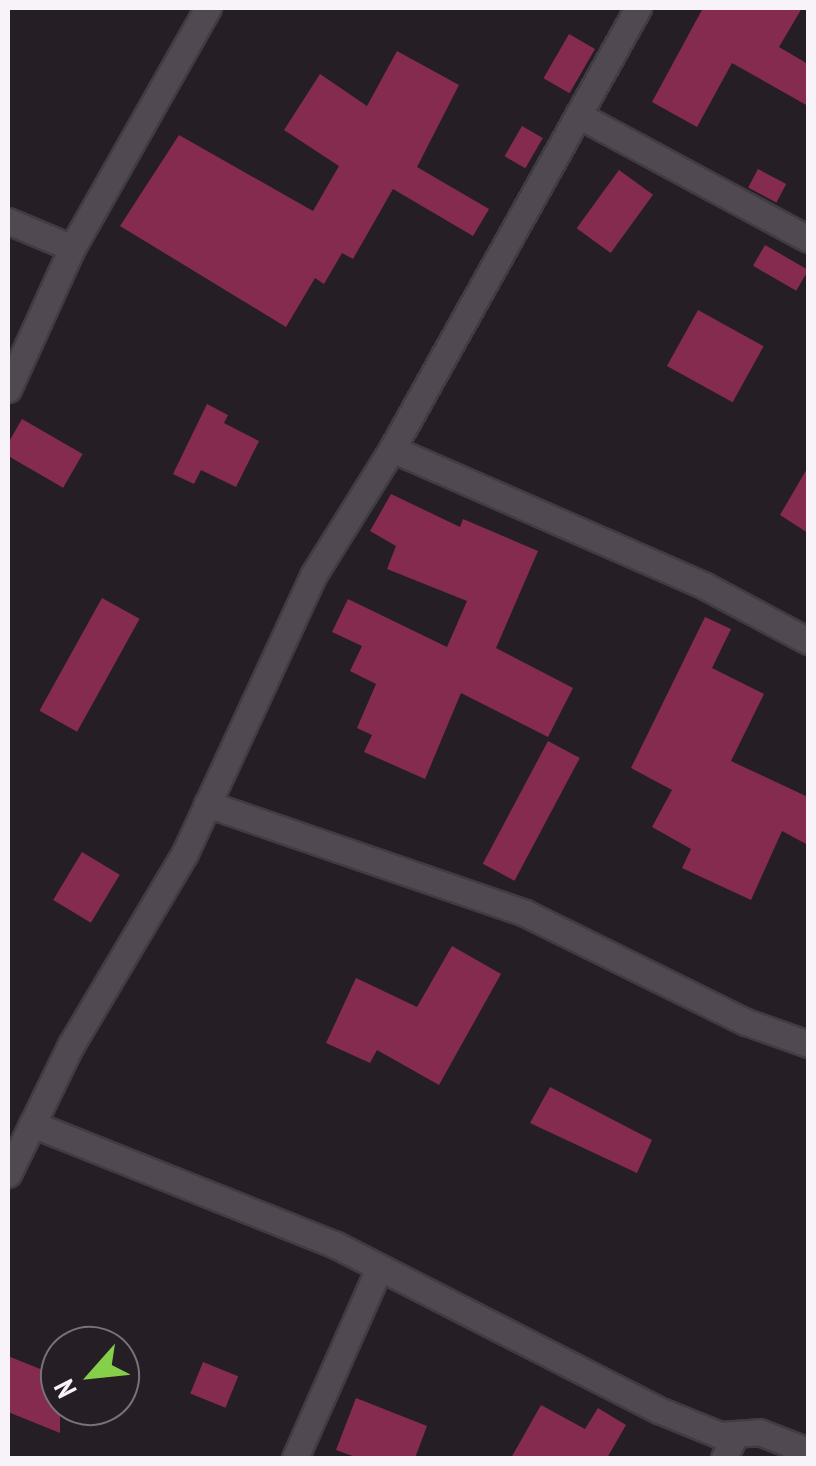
<!DOCTYPE html>
<style>
body{margin:0}
#map{position:relative;width:816px;height:1466px;overflow:hidden;background:#251e25;font-family:"PT Sans Narrow",sans-serif}
div>[style]{position:absolute}
.building>*{inset:0;background:#852b50;transform-origin:0 0}
.roads{filter:drop-shadow(2px 0 #413c41) drop-shadow(-2px 0 #413c41) drop-shadow(0 2px #413c41) drop-shadow(0 -2px #413c41)}
.street>*{height:25px;margin:-12.5px;padding:0 12.5px;transform-origin:12.5px;border-radius:12.5px;background:#514952}
span{translate:-50% -50%;white-space:nowrap;text-align:center;line-height:1.15;-webkit-text-stroke:8px #251e25;paint-order:stroke}
.frame{position:absolute;inset:0;border:10px solid #f8f3f8;pointer-events:none}
.north{position:absolute;left:40px;top:1326px;width:100px;height:100px;box-sizing:border-box;background:#251e25;border:2px solid #797379;border-radius:50%;rotate:243deg;font-size:28px;font-weight:700;line-height:40px;text-align:center;color:#f8f3f8}
.north::after{content:'';display:block;margin:auto;width:35px;height:45px;background:#86cf4b;clip-path:polygon(50% 0,100% 100%,50% 72%,0 100%)}
</style>
<div id="map">
<div class="building">
<div style="clip-path:polygon(703px 8px,802px 8px,779px 47px,808px 64px,808px 106px,732px 63px,697px 127px,652px 102px)"></div>
<div style="left:569px;top:34px;width:30px;height:51px;rotate:30deg"></div>
<div style="clip-path:polygon(397px 51px,459px 85px,417px 167px,489px 209px,473px 236px,393px 189px,353px 259px,342px 253px,324px 284px,315px 278px,286px 327px,120px 226px,179px 135px,313px 211px,339px 166px,284px 130px,320px 74px,367px 106px)"></div>
<div style="left:522px;top:126px;width:24px;height:35px;rotate:30deg"></div>
<div style="left:758px;top:169px;width:32px;height:21px;rotate:28deg"></div>
<div style="left:619px;top:170px;width:42px;height:72px;rotate:36deg"></div>
<div style="left:765px;top:245px;width:50px;height:24px;rotate:30deg"></div>
<div style="left:698px;top:310px;width:75px;height:64px;rotate:29deg"></div>
<div style="clip-path:polygon(207px 404px,228px 415px,224px 423px,259px 441px,236px 487px,201px 470px,194px 484px,173px 474px)"></div>
<div style="left:22px;top:419px;width:70px;height:39px;rotate:30deg"></div>
<div style="clip-path:polygon(808px 467px,808px 533px,780px 515px)"></div>
<div style="clip-path:polygon(391px 494px,460px 527px,463px 519px,538px 551px,496px 648px,573px 688px,548px 737px,461px 693px,425px 779px,364px 752px,372px 735px,357px 728px,376px 684px,350px 671px,362px 646px,332px 632px,348px 599px,447px 647px,467px 601px,387px 569px,396px 546px,370px 531px)"></div>
<div style="left:102px;top:598px;width:43px;height:129px;rotate:29deg"></div>
<div style="clip-path:polygon(705px 617px,731px 629px,712px 668px,764px 694px,731px 761px,808px 797px,808px 845px,782px 831px,751px 900px,682px 868px,691px 849px,652px 827px,672px 790px,631px 768px)"></div>
<div style="left:548px;top:741px;width:36px;height:139px;rotate:28deg"></div>
<div style="left:82px;top:852px;width:44px;height:56px;rotate:31deg"></div>
<div style="clip-path:polygon(452px 946px,501px 974px,439px 1085px,377px 1050px,370px 1063px,326px 1043px,356px 978px,417px 1007px)"></div>
<div style="clip-path:polygon(550px 1087px,652px 1140px,637px 1173px,530px 1123px)"></div>
<div style="clip-path:polygon(8px 1356px,60px 1377px,60px 1433px,8px 1412px)"></div>
<div style="left:203px;top:1362px;width:38px;height:34px;rotate:22deg"></div>
<div style="clip-path:polygon(356px 1398px,427px 1426px,415px 1458px,358px 1458px,336px 1450px)"></div>
<div style="clip-path:polygon(541px 1405px,585px 1429px,598px 1408px,626px 1425px,607px 1458px,511px 1458px)"></div>
</div>
<div class="roads">
<div class="street">
<div style="left:578px;top:115px;width:261px;rotate:28.3deg"></div>
<div style="left:8px;top:221px;width:69px;rotate:22.9deg"></div>
<div style="left:8px;top:389px;width:155px;rotate:-65.6deg"></div>
<div style="left:72px;top:248px;width:276px;rotate:-60.5deg"></div>
<div style="left:392px;top:449px;width:342px;rotate:23.6deg"></div>
<div style="left:705px;top:586px;width:117px;rotate:28.1deg"></div>
<div style="left:207px;top:804px;width:336px;rotate:18.9deg"></div>
<div style="left:525px;top:913px;width:246px;rotate:26.3deg"></div>
<div style="left:746px;top:1022px;width:66px;rotate:19.5deg"></div>
<div style="left:32px;top:1124px;width:325px;rotate:21.7deg"></div>
<div style="left:334px;top:1244px;width:367px;rotate:27.1deg"></div>
<div style="left:661px;top:1411px;width:64px;rotate:22.1deg"></div>
<div style="left:720px;top:1435px;width:39px;rotate:-4deg"></div>
<div style="left:759px;top:1432px;width:53px;rotate:21.2deg"></div>
<div style="left:8px;top:1174px;width:144px;rotate:-64deg"></div>
<div style="left:71px;top:1045px;width:223px;rotate:-59.3deg"></div>
<div style="left:185px;top:853px;width:307px;rotate:-65.2deg"></div>
<div style="left:314px;top:574px;width:147px;rotate:-58deg"></div>
<div style="left:392px;top:449px;width:505px;rotate:-60.85deg"></div>
<div style="left:295px;top:1458px;width:208px;rotate:-66.1deg"></div>
<div style="left:724px;top:1458px;width:26px;rotate:-65deg"></div>
</div>
</div>
<div class="frame"></div>
<div class="north">N</div>
</div>
